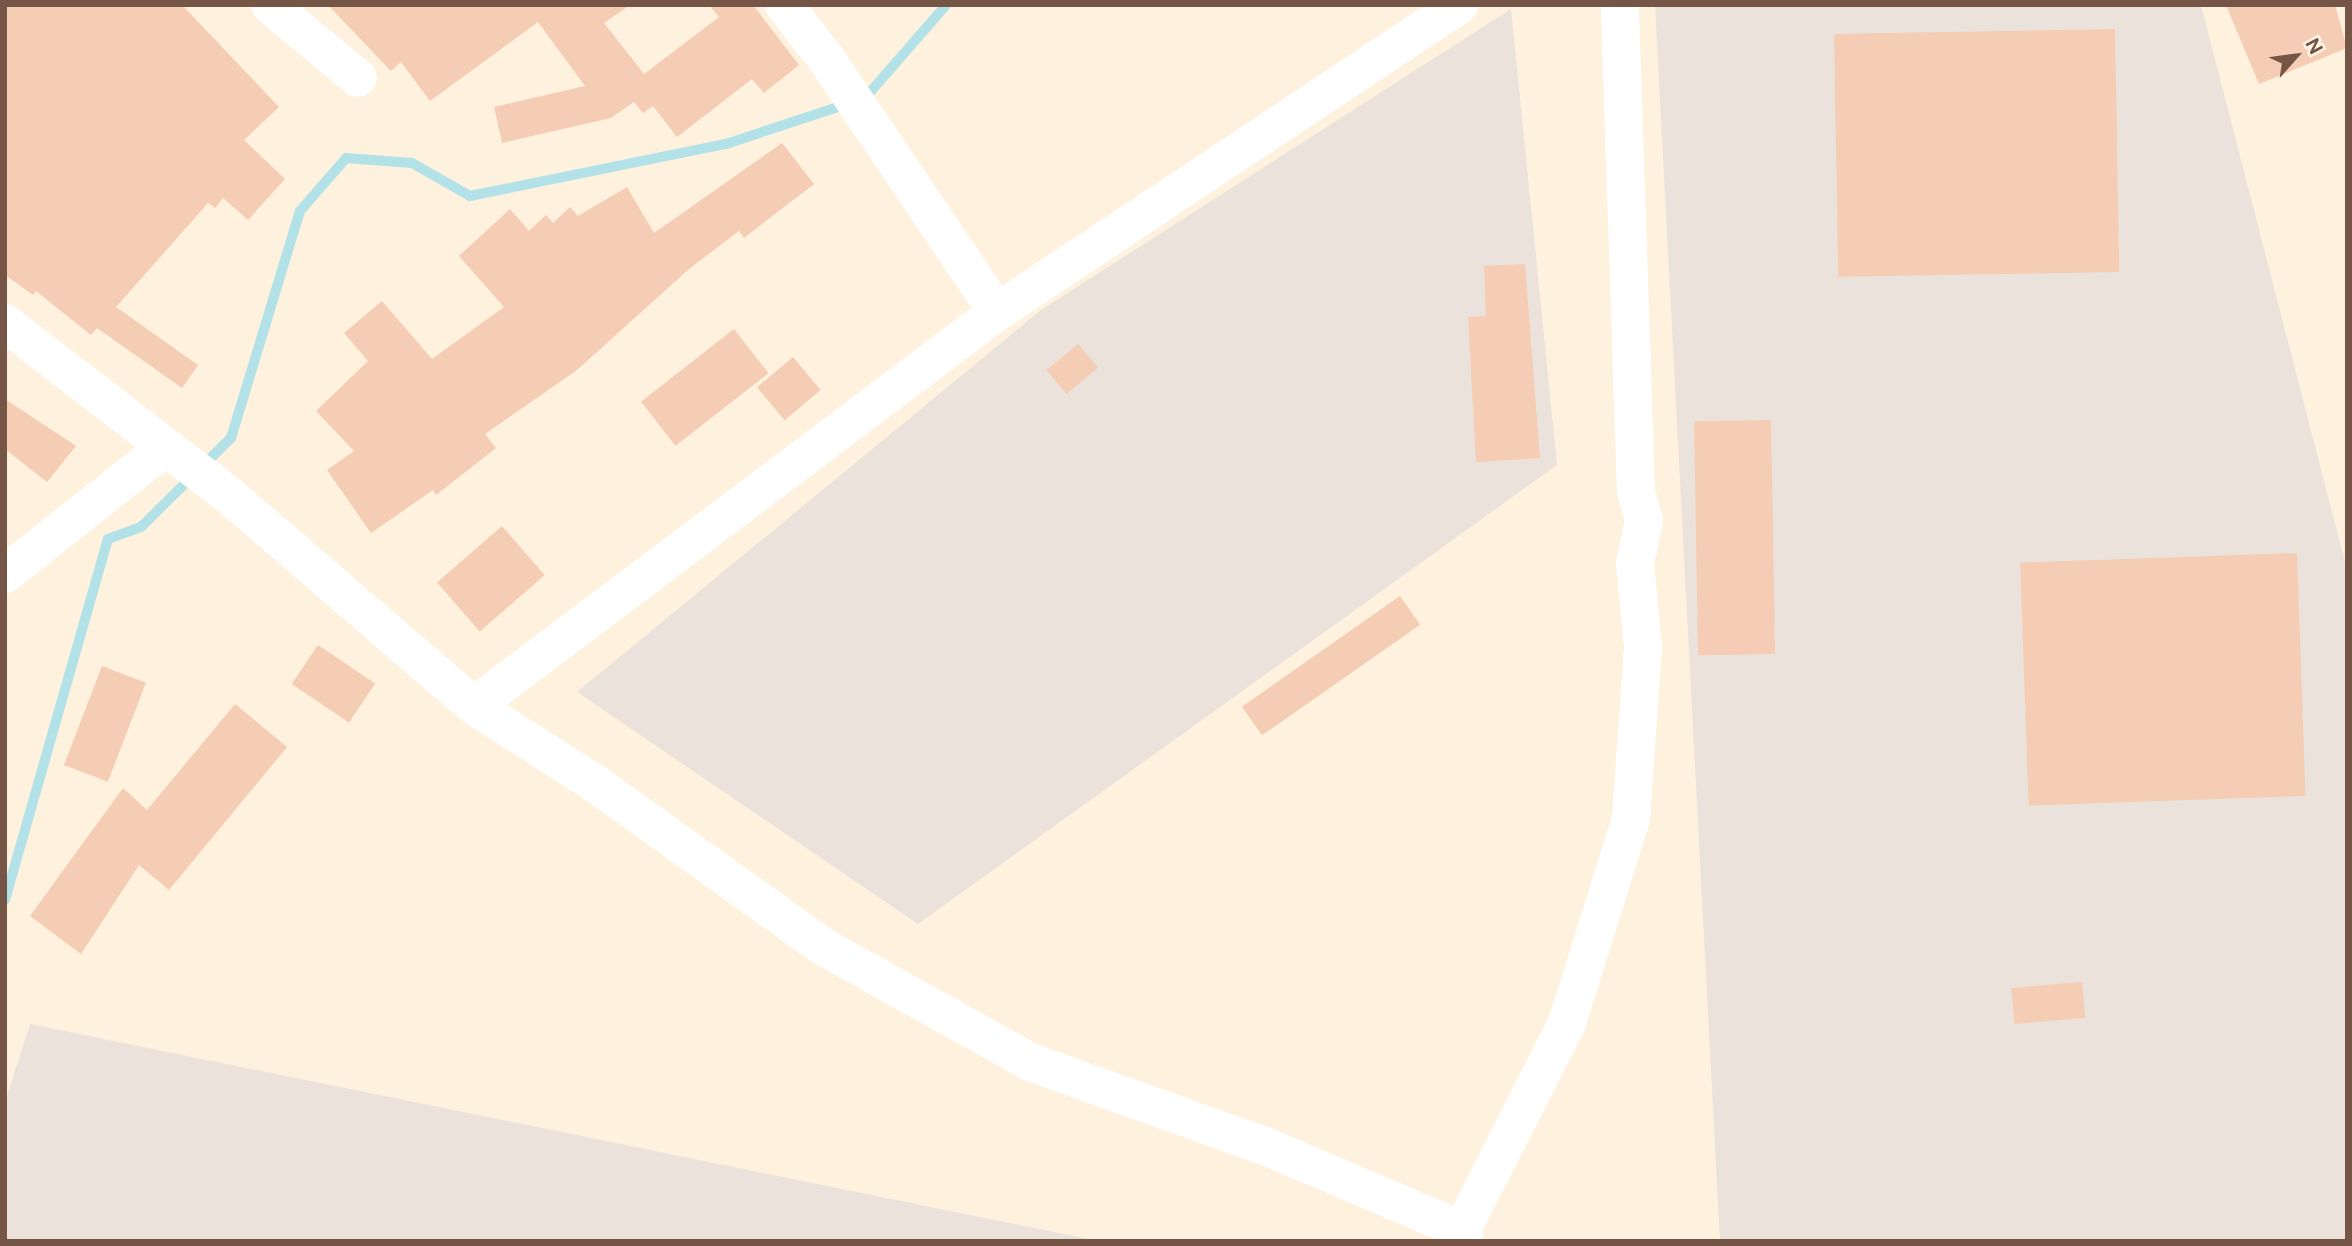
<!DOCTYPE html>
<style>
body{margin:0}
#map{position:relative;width:2352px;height:1246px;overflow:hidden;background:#fef1de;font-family:"Public Sans",sans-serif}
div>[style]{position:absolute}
.industrial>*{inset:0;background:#ebe2db}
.stream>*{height:10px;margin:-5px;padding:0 5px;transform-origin:5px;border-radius:5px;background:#b2e2e8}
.building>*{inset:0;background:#f5ccb4;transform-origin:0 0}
.minor>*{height:38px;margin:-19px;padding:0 19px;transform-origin:19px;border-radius:19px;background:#fff}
span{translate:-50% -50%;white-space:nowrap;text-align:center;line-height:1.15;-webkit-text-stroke:5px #fff4e6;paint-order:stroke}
.frame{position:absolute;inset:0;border:7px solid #755545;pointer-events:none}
.north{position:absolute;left:2261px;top:21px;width:70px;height:70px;-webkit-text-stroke:5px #fff4e6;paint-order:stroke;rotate:62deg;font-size:19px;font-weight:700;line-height:28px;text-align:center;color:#755545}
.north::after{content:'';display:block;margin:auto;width:24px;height:32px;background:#755545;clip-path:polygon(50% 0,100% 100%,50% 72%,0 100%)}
</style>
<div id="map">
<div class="industrial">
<div style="clip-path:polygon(1655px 5px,2201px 5px,2347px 570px,2347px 1241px,1720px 1241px)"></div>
<div style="clip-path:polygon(1511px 9px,1557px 465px,918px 924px,577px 692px,1041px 310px)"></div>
<div style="clip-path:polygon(30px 1024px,1098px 1241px,5px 1241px,5px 1102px)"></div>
</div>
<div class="stream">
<div style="left:5px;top:900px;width:375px;rotate:-74.1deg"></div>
<div style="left:108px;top:539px;width:35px;rotate:-20deg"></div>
<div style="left:141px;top:527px;width:127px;rotate:-44.7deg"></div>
<div style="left:231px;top:438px;width:237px;rotate:-73.1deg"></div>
<div style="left:300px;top:211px;width:70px;rotate:-49deg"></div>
<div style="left:346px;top:158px;width:66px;rotate:4.3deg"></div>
<div style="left:412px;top:163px;width:67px;rotate:29.6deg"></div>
<div style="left:470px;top:196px;width:261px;rotate:-11.5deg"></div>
<div style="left:726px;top:144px;width:146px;rotate:-18.3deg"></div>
<div style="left:865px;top:98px;width:123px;rotate:-48.9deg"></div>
</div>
<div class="building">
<div style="clip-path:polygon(5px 5px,182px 5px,279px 107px,244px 140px,285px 179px,248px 220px,223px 198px,215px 208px,208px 203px,116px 307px,198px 365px,182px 388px,97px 328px,91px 335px,36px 291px,33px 295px,5px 275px)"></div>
<div style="clip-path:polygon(328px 5px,630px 5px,604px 23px,644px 74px,719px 17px,709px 5px,753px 5px,799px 65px,764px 93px,752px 79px,677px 137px,653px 106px,643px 113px,634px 102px,611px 118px,502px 143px,494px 107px,585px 86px,538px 22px,430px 101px,401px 62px,391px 71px)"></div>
<div style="clip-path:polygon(2226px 5px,2335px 5px,2347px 48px,2259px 84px)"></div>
<div style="left:2115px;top:29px;width:243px;height:281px;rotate:89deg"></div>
<div style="clip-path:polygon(782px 143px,814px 184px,744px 238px,739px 231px,689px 269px,577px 370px,485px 434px,496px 448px,436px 495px,433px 490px,371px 533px,327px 470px,354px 451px,316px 411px,368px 361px,344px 333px,382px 301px,432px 359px,504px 307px,459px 256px,510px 209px,529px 231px,546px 215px,553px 223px,570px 207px,578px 216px,627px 187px,654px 233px)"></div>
<div style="clip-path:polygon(1525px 264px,1540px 458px,1476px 462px,1468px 317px,1486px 316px,1484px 266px)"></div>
<div style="left:734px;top:329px;width:56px;height:118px;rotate:52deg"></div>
<div style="left:1078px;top:344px;width:31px;height:41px;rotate:50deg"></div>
<div style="left:793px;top:357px;width:43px;height:47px;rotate:50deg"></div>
<div style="clip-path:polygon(5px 399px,76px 446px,47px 482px,5px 449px)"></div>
<div style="left:1771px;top:420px;width:234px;height:77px;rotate:89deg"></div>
<div style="left:502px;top:526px;width:65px;height:86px;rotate:49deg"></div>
<div style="left:2297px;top:553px;width:243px;height:277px;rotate:88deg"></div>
<div style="left:1400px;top:596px;width:35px;height:193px;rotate:55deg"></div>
<div style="left:318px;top:645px;width:69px;height:47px;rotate:34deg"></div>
<div style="left:102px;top:666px;width:47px;height:106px;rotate:21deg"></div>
<div style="clip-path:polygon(235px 704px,287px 747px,169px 890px,139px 865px,81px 954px,30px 916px,123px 788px,147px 810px)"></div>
<div style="left:2082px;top:982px;width:36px;height:71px;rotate:85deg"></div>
</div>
<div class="minor">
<div style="left:270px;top:5px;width:114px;rotate:39.7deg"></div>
<div style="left:997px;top:312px;width:555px;rotate:-33.6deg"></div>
<div style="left:5px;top:323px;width:285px;rotate:37.6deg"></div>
<div style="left:231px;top:497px;width:321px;rotate:40.7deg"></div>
<div style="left:474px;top:706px;width:141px;rotate:32.6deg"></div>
<div style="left:593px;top:782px;width:282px;rotate:35.6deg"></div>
<div style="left:822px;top:946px;width:238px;rotate:29.1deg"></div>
<div style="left:1030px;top:1062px;width:250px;rotate:19.7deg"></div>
<div style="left:1265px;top:1146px;width:214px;rotate:23.1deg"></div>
<div style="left:1462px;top:1230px;width:11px;rotate:75deg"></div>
<div style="left:5px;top:574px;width:205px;rotate:-38.3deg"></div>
<div style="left:474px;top:706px;width:655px;rotate:-36.99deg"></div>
<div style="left:997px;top:312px;width:299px;rotate:-124deg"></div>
<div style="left:830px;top:64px;width:75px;rotate:-127.9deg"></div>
<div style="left:1462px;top:1230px;width:232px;rotate:-63.1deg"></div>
<div style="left:1567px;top:1023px;width:214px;rotate:-72.6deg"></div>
<div style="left:1631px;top:819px;width:172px;rotate:-86deg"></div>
<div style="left:1643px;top:647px;width:83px;rotate:-95.5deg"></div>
<div style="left:1635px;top:564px;width:45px;rotate:-78.4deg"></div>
<div style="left:1644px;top:520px;width:29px;rotate:-106deg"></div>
<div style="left:1636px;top:492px;width:487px;rotate:-91.9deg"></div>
</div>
<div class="frame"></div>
<div class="north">N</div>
</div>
